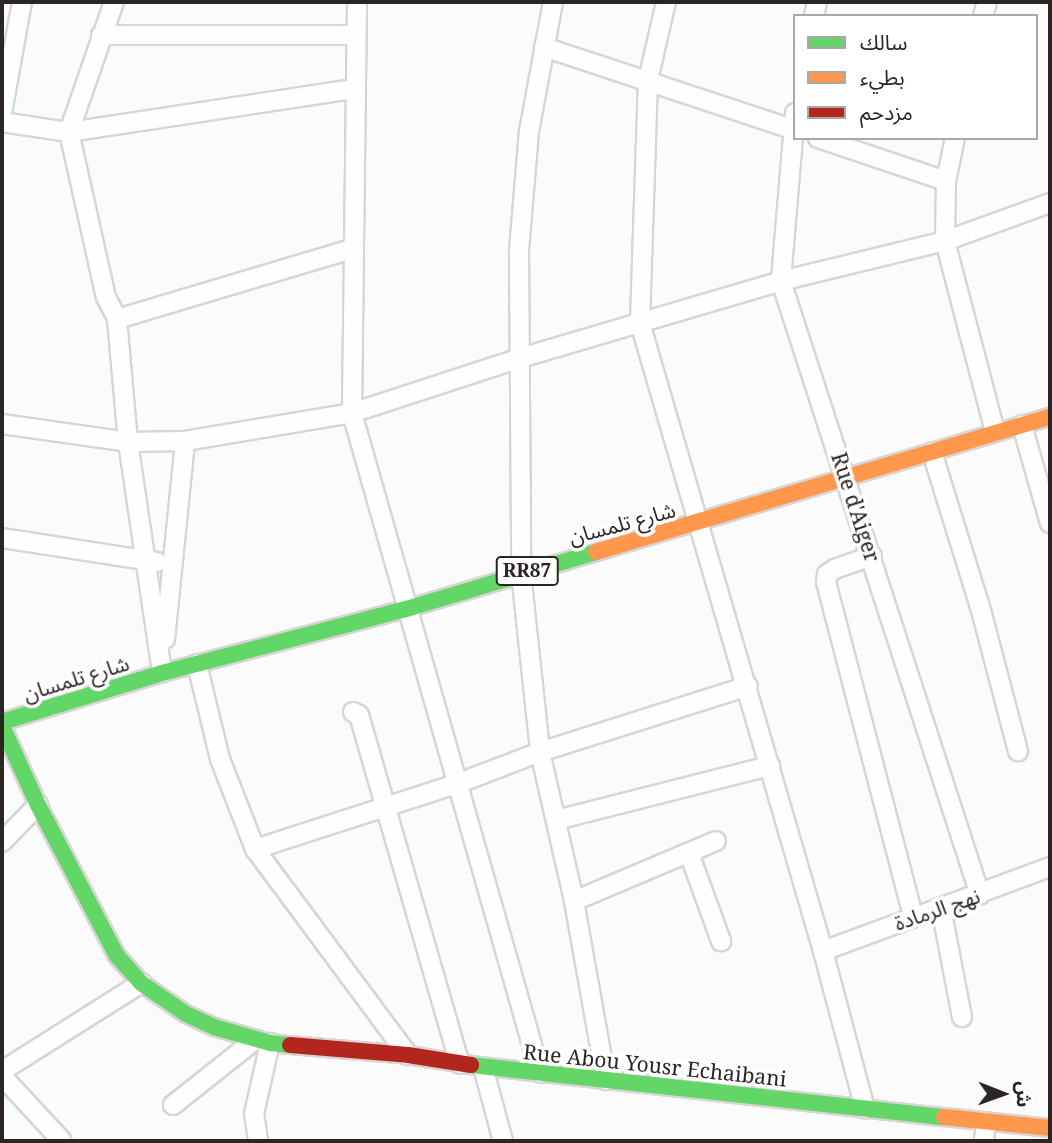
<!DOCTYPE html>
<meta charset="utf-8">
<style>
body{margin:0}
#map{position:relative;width:1052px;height:1143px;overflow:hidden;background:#fcfbfb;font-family:"Noto Serif","Noto Sans Arabic",serif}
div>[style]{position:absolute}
.roads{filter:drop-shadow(2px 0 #d8d5d4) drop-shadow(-2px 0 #d8d5d4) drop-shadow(0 2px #d8d5d4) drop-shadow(0 -2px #d8d5d4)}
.street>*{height:18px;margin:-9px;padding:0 9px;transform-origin:9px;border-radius:9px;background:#fffefe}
.fast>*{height:16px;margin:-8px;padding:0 8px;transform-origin:8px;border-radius:8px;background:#63d668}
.slow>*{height:16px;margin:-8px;padding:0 8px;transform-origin:8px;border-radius:8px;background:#ff974d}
.jam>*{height:16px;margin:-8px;padding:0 8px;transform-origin:8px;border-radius:8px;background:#b3261e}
span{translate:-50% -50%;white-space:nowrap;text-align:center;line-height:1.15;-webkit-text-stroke:7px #fff;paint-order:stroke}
.shield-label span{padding:2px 5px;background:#fff;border:2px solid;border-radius:5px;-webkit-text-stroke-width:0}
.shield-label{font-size:19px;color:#2b2624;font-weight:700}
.street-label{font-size:21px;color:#2b2624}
.frame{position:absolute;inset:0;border:4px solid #2b2624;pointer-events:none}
.legend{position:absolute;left:793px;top:14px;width:245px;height:126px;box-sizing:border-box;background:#fff;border:2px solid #aaa8a7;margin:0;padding:9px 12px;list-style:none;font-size:21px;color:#2b2624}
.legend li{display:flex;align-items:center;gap:14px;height:35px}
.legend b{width:35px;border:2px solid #aaa8a7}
.north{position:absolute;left:968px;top:1059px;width:70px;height:70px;-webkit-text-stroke:5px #fff;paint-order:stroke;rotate:91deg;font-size:19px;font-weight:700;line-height:28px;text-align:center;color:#2b2624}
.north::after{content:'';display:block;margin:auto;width:24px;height:32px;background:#2b2624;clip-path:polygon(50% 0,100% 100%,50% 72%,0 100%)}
</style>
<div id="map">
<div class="roads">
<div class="street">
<div style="left:114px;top:2px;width:138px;rotate:109.1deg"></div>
<div style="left:69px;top:132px;width:169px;rotate:77.4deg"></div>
<div style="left:106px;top:297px;width:25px;rotate:63deg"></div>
<div style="left:117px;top:319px;width:123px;rotate:84.9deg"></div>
<div style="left:128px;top:442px;width:233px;rotate:81.6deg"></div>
<div style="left:357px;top:2px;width:411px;rotate:90.7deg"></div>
<div style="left:352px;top:413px;width:686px;rotate:74.1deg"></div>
<div style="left:553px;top:2px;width:131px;rotate:100.5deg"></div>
<div style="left:529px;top:131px;width:118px;rotate:94.8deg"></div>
<div style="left:519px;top:249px;width:324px;rotate:89.6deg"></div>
<div style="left:521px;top:573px;width:180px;rotate:83.9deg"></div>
<div style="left:540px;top:752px;width:153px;rotate:77.1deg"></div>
<div style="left:574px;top:901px;width:182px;rotate:79.9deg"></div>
<div style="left:666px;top:2px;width:80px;rotate:103deg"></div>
<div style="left:648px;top:80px;width:243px;rotate:91.9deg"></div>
<div style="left:640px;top:323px;width:654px;rotate:73.75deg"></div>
<div style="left:823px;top:951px;width:163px;rotate:75.1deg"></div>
<div style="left:814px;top:16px;width:14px;rotate:-78deg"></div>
<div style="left:983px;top:16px;width:15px;rotate:-74deg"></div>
<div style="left:101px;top:35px;width:255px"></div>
<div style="left:544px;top:47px;width:264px;rotate:18.3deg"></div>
<div style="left:2px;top:113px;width:113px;rotate:-79.8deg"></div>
<div style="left:795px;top:113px;width:169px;rotate:94.8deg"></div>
<div style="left:781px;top:281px;width:645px;rotate:72.04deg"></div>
<div style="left:2px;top:122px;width:68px;rotate:8.5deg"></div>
<div style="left:69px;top:132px;width:289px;rotate:-8.6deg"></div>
<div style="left:818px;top:138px;width:135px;rotate:18.6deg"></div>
<div style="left:955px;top:138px;width:44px;rotate:101.8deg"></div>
<div style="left:946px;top:181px;width:60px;rotate:91deg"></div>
<div style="left:945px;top:241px;width:197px;rotate:75.3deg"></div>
<div style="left:117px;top:319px;width:245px;rotate:-16.6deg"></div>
<div style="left:2px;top:424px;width:127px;rotate:8.1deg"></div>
<div style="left:128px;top:442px;width:57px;rotate:-1deg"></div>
<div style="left:185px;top:441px;width:169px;rotate:-9.5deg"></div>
<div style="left:352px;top:413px;width:177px;rotate:-18.1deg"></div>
<div style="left:520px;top:358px;width:272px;rotate:-16.4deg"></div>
<div style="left:781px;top:281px;width:169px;rotate:-13.7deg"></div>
<div style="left:945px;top:241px;width:112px;rotate:-19.9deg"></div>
<div style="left:1022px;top:425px;width:102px;rotate:74.1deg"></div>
<div style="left:932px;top:452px;width:170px;rotate:72.8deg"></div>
<div style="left:982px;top:614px;width:142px;rotate:75.3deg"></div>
<div style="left:2px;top:538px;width:157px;rotate:8.8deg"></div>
<div style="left:872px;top:556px;width:39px;rotate:161deg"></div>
<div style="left:835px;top:569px;width:9px;rotate:148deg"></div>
<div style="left:827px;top:574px;width:8px;rotate:97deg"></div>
<div style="left:826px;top:582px;width:346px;rotate:75.4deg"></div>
<div style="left:165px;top:639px;width:199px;rotate:-84.2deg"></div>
<div style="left:197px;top:664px;width:98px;rotate:76.4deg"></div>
<div style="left:220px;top:759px;width:97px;rotate:68.7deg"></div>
<div style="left:255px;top:849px;width:257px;rotate:53.4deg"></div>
<div style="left:353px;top:712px;width:7px;rotate:27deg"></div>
<div style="left:359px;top:715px;width:363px;rotate:73.9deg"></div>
<div style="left:556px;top:820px;width:221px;rotate:-14.2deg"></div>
<div style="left:2px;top:842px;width:52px;rotate:-45.8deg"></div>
<div style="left:255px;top:849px;width:214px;rotate:-17.9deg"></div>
<div style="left:459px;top:783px;width:87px;rotate:-20.9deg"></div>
<div style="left:540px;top:752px;width:218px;rotate:-17.6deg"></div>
<div style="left:689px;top:853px;width:94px;rotate:70deg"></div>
<div style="left:574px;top:901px;width:154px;rotate:-22.9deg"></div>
<div style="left:941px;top:908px;width:111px;rotate:79.1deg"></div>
<div style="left:823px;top:951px;width:242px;rotate:-20.3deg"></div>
<div style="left:483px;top:1067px;width:77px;rotate:74.9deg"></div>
<div style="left:2px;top:1071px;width:165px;rotate:-32.3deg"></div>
<div style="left:2px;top:1076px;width:88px;rotate:47.3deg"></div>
<div style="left:173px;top:1105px;width:105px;rotate:-38.4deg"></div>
<div style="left:258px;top:1141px;width:27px;rotate:-98deg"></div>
<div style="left:254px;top:1114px;width:73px;rotate:-77.3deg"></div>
<div style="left:984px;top:1141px;width:19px;rotate:-84deg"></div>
</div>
<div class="fast">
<div style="left:2px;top:722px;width:167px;rotate:-17deg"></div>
<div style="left:162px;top:673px;width:252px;rotate:-14.7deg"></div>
<div style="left:406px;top:609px;width:198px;rotate:-16.7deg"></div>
<div style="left:2px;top:726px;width:87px;rotate:65.5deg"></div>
<div style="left:38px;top:805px;width:170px;rotate:62.4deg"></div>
<div style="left:117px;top:956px;width:36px;rotate:48deg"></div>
<div style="left:141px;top:983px;width:55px;rotate:34.6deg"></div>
<div style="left:186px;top:1014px;width:31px;rotate:25deg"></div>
<div style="left:214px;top:1027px;width:58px;rotate:15.9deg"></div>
<div style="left:270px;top:1043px;width:20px;rotate:6deg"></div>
<div style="left:471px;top:1065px;width:476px;rotate:6.3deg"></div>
</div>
<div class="slow">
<div style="left:596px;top:552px;width:474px;rotate:-16.6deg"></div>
<div style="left:944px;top:1117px;width:107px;rotate:5.9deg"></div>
</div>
<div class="jam">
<div style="left:290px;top:1045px;width:118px;rotate:4.8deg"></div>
<div style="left:408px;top:1055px;width:64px;rotate:9deg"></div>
</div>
</div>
<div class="shield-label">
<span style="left:527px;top:571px">RR87</span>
</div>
<div class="street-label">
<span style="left:856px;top:507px;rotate:72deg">Rue d'Aiger</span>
<span style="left:622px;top:523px;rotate:-15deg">شارع تلمسان</span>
<span style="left:76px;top:678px;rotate:-17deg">شارع تلمسان</span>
<span style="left:937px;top:909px;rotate:-19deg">نهج الرمادة</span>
<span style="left:655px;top:1065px;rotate:6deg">Rue Abou Yousr Echaibani</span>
</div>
<div class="frame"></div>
<ul class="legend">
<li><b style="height:9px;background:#63d668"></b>سالك</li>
<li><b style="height:9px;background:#ff974d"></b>بطيء</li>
<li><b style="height:9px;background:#b3261e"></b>مزدحم</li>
</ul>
<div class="north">ش</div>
</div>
